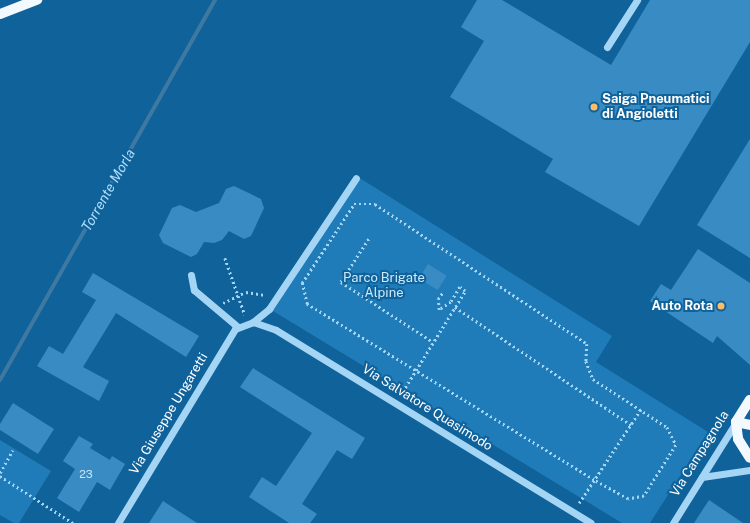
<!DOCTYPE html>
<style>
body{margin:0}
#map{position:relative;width:750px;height:523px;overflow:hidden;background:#10629b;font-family:"Public Sans",sans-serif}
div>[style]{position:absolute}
.green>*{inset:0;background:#1f7cb9}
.stream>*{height:4px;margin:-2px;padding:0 2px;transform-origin:2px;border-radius:2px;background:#3e79a1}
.building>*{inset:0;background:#398cc3;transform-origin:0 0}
.path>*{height:2.5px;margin-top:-1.25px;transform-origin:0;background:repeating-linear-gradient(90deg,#a4d5f5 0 2px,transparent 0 5px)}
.minor>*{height:7px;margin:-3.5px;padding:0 3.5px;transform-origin:3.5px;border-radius:3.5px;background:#a4d5f5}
.major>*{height:10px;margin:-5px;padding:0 5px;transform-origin:5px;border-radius:5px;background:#f2f9ff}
.dots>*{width:11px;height:11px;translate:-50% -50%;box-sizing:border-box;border:2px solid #10629b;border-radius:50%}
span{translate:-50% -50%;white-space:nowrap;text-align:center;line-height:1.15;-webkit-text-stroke:4px #10629b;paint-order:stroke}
.number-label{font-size:11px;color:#cee2f0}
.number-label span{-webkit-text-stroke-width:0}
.poi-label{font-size:13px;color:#fff;font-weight:700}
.left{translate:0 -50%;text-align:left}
.right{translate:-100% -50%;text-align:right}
.park-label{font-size:13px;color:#ccebfe}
.street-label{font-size:13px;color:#fff}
.water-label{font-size:14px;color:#b0defb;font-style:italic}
</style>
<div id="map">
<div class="green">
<div style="clip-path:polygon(358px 177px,612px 336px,596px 362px,708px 432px,650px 523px,622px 523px,273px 311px)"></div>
<div style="clip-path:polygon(0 440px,51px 471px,19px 523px,14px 523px,0 515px)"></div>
</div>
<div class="stream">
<div style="left:0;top:380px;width:437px;rotate:-60.5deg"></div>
</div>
<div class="building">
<div style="clip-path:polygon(477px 0,502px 0,611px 65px,650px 0,750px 0,750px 42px,639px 226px,545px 172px,553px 159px,450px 97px,484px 41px,461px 27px)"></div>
<div style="clip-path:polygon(750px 139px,750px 258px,697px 225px)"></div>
<div style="clip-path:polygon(234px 186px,261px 199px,264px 208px,251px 236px,244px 239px,229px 231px,222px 240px,214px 243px,204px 242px,197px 254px,191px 257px,163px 243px,159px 235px,172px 208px,180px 205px,196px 212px,219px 203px,226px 189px)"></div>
<div style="clip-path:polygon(698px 249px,750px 283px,750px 365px,717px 336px,713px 343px,650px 301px,661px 284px,671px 290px)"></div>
<div style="left:428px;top:264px;width:22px;height:17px;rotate:32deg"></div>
<div style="clip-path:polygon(93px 273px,199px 336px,186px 357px,116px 313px,83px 367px,109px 381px,99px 401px,37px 366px,49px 346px,63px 354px,96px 300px,82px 292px)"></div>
<div style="clip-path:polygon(253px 368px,365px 438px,352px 459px,337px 450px,302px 504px,317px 514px,310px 523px,289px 523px,249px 497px,262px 477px,276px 486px,312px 433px,240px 387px)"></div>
<div style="clip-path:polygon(13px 403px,54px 429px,38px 454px,0 430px,0 424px)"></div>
<div style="clip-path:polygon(79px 436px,93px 444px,90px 448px,110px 460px,112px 456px,125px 464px,110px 490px,97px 482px,79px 512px,57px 498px,75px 469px,63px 461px)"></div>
<div style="clip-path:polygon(709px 500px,743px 523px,694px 523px)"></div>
<div style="clip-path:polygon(163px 501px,197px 523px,149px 523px)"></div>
</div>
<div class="path">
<div style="left:354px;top:204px;width:21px"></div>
<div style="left:375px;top:204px;width:254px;rotate:33.4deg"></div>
<div style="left:587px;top:344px;width:17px;rotate:93deg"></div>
<div style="left:586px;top:361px;width:19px;rotate:69deg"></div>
<div style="left:593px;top:379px;width:88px;rotate:33deg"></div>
<div style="left:667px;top:427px;width:20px;rotate:63deg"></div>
<div style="left:676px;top:445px;width:60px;rotate:122.1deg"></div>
<div style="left:644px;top:496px;width:16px;rotate:169deg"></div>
<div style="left:628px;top:499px;width:39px;rotate:-151deg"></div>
<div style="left:594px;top:480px;width:337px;rotate:-148.5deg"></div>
<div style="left:307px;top:304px;width:22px;rotate:-103deg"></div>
<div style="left:302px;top:283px;width:95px;rotate:-56.6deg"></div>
<div style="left:369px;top:239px;width:51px;rotate:123.1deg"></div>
<div style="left:341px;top:282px;width:110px;rotate:33.1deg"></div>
<div style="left:225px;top:258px;width:60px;rotate:70.7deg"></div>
<div style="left:223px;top:303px;width:25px;rotate:-26deg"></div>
<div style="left:246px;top:292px;width:20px;rotate:9deg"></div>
<div style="left:455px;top:307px;width:212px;rotate:33.8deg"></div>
<div style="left:400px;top:396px;width:123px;rotate:-58.2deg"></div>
<div style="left:465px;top:291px;width:6px;rotate:-141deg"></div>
<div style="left:460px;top:287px;width:17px;rotate:121deg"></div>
<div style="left:451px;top:302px;width:14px;rotate:146deg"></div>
<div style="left:439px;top:310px;width:11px;rotate:-95deg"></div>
<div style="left:438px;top:299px;width:9px;rotate:-54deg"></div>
<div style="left:0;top:473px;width:26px;rotate:-61deg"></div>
<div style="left:0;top:476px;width:87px;rotate:32.8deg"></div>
<div style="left:579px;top:503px;width:113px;rotate:-56.6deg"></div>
</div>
<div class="minor">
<div style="left:607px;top:47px;width:56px;rotate:-57.4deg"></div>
<div style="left:191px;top:275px;width:15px;rotate:79deg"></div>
<div style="left:194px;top:290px;width:57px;rotate:40.1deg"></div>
<div style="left:253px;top:322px;width:21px;rotate:-39deg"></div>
<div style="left:269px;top:309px;width:157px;rotate:-56.4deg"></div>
<div style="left:702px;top:477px;width:49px;rotate:-8.3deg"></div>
<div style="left:118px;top:523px;width:227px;rotate:-58.9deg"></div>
<div style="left:235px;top:329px;width:19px;rotate:-21deg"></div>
<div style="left:253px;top:322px;width:24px;rotate:19deg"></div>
<div style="left:276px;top:330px;width:369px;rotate:31.5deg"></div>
<div style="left:673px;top:523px;width:119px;rotate:-58deg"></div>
</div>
<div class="major">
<div style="left:0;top:14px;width:40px;rotate:-21deg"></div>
<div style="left:736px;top:422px;width:17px;rotate:83deg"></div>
<div style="left:738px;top:439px;width:22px;rotate:58deg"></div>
<div style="left:736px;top:422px;width:26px;rotate:-58deg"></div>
<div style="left:736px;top:422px;width:14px;rotate:12deg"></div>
</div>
<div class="dots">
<div style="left:594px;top:107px;background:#ffbc68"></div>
<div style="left:721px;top:306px;background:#ffbc68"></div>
</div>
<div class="number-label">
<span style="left:86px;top:474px">23</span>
</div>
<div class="poi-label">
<span class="left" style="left:602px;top:107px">Saiga Pneumatici<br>di Angioletti</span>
<span class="right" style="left:713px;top:306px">Auto Rota</span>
</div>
<div class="park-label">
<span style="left:384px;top:286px">Parco Brigate<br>Alpine</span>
</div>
<div class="street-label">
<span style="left:427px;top:408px;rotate:32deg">Via Salvatore Quasimodo</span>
<span style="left:169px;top:414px;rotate:-59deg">Via Giuseppe Ungaretti</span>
<span style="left:700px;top:454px;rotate:-58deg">Via Campagnola</span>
</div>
<div class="water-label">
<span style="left:108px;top:190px;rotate:-60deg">Torrente Morla</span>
</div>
</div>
